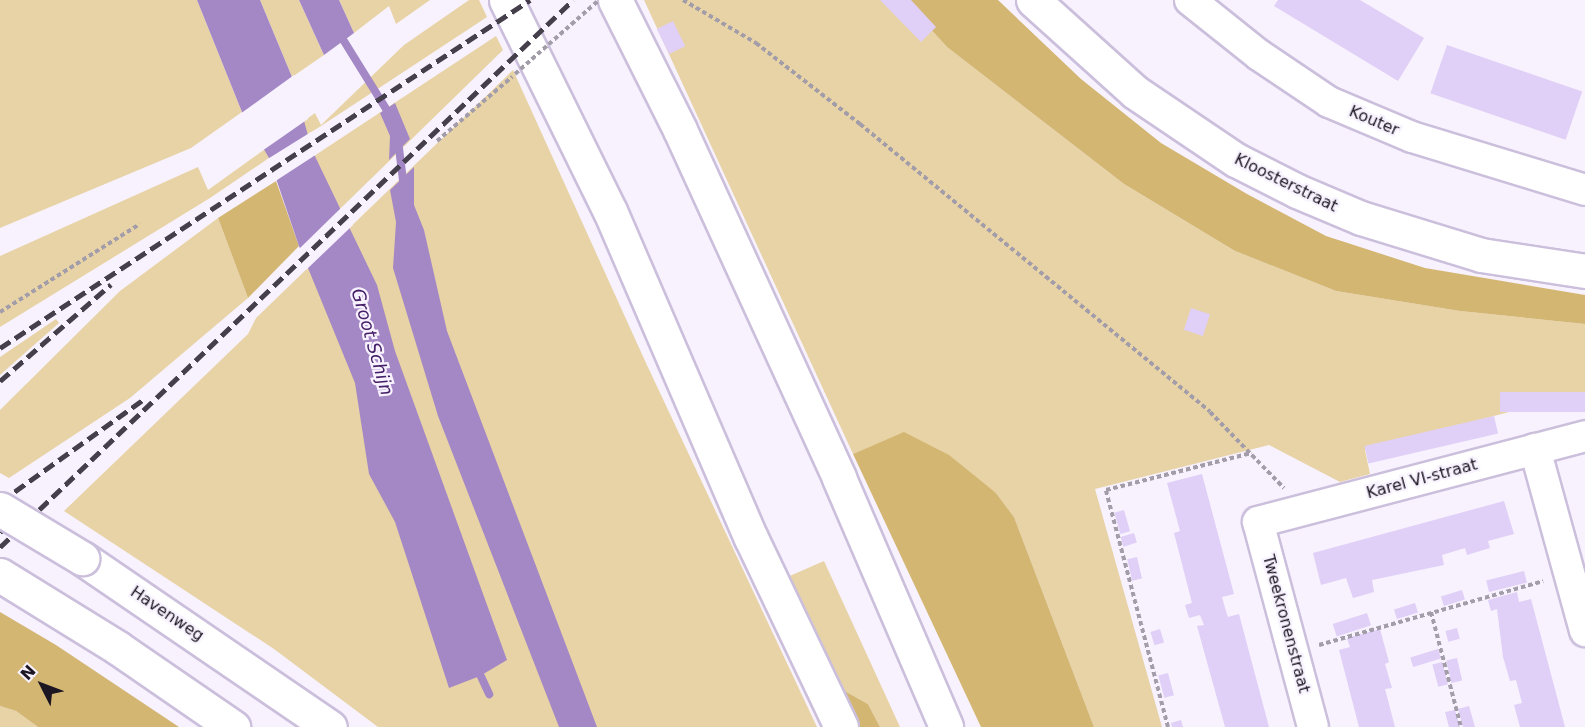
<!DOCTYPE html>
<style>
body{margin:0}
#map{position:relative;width:1585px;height:727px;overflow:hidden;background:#f7f2fe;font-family:"DejaVu Sans",sans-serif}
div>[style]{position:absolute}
.green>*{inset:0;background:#e8d3a6}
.forest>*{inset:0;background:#d4b673}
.water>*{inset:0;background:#a488c5}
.pier>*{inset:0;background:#f7f2fe}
.stream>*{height:8px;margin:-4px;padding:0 4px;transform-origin:4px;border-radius:4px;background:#a488c5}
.building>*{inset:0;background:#e0cff6;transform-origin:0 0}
.path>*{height:4px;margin-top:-2px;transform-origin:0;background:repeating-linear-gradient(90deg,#a29da9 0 4.5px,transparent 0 7.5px)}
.roads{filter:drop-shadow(2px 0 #cbbfdc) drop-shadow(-2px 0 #cbbfdc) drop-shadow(0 2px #cbbfdc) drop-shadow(0 -2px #cbbfdc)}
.minor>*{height:30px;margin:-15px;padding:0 15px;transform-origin:15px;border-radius:15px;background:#fff}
.secondary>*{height:33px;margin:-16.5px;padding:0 16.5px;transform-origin:16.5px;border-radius:16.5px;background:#fff}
.motorway>*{height:33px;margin:-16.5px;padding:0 16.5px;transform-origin:16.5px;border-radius:16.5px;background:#fff}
.rail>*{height:4.5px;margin-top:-2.25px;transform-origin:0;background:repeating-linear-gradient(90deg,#443f4a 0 12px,transparent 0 18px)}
.path-bridge>*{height:4px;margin-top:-2px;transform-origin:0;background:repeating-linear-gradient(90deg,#a29da9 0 4.5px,transparent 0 7.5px)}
.bridges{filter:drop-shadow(2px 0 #cbbfdc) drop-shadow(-2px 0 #cbbfdc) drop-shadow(0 2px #cbbfdc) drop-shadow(0 -2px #cbbfdc)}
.motorway-bridge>*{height:33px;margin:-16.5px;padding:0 16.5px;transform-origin:16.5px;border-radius:16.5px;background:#fff}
span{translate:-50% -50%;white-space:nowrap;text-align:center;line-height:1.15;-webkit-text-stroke:4.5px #f7f2fe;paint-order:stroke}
.street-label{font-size:16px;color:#1b1621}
.water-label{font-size:18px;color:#452068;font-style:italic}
.north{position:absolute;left:12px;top:655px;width:60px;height:60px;-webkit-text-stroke:4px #f7f2fe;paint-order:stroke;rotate:312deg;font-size:16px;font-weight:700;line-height:24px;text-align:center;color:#1b1621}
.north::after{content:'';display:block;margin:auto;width:21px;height:27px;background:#1b1621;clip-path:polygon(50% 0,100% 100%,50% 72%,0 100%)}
</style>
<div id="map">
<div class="green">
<div style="clip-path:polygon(0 0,197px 0,242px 112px,191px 148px,0 228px)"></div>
<div style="clip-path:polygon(260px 0,299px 0,324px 55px,292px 77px)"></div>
<div style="clip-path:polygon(339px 0,430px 0,396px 24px,389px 6px,354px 33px)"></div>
<div style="clip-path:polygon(469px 0,479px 0,487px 17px,411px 67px,321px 126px,269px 158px,210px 198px,0 327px,0 256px,198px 167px,208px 190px,315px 113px,321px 125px,404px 45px)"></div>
<div style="clip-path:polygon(644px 0,904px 0,947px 47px,1124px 184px,1235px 251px,1336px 291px,1460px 311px,1585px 324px,1585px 392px,1365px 450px,1370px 474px,1340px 482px,1269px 445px,1095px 489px,1162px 727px,1094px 727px,1014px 517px,996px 493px,904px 433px,853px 454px)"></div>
<div style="clip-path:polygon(496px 36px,503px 50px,340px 209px,314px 156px)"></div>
<div style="clip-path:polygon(513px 70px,646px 363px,817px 727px,378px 727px,274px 649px,64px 511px,248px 334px,256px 318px)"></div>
<div style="clip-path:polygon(218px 218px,248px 298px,130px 398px,9px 478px,0 473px,0 410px,120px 291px)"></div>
<div style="clip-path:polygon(56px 319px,59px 323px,0 375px,0 357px)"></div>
<div style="clip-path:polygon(824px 561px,900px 727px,880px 727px,868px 704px,841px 689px,785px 578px)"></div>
<div style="clip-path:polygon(0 706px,16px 711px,38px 727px,0 727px)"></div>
</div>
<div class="forest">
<div style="clip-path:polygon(904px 0,998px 0,1081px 79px,1161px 143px,1247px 194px,1326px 236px,1425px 268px,1585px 295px,1585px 324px,1460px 311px,1336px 291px,1235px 251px,1124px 184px,947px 47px)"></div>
<div style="clip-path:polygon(276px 181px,299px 246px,248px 298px,218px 218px)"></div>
<div style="clip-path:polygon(904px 432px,949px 455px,996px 493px,1014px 517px,1094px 727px,981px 727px,853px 454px)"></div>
<div style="clip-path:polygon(0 612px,56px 645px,179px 727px,38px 727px,16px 711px,0 706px)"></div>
<div style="clip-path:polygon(841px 689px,868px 704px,880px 727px,859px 727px)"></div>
</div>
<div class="water">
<div style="clip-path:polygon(197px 0,260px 0,292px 77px,312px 150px,377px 285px,395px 351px,507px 660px,480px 676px,449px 688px,395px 522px,369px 474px,355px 383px,299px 246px,269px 158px,242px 112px)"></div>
<div style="clip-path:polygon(299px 0,339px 0,354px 33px,324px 55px)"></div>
<div style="clip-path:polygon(395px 103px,410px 139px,389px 160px,390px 136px,380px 113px)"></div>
<div style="clip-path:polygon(414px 167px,414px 205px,424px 230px,447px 331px,597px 727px,559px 727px,438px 416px,393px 268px,396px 222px,390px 190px)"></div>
</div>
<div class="pier">
<div style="clip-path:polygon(294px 75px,308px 119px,262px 151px,240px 114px)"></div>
<div style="clip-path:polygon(311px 132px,317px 154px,274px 182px,266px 160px)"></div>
<div style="clip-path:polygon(343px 206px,353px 225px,306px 270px,298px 250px)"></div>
</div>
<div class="stream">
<div style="left:339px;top:33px;width:99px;rotate:58.2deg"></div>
<div style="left:398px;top:140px;width:48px;rotate:82.9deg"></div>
<div style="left:477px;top:668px;width:29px;rotate:65deg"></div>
</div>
<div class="building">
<div style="clip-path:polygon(880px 0,911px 0,936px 27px,921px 42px)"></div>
<div style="clip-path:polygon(1278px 0,1360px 0,1424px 38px,1398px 81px,1274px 6px)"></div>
<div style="left:673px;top:21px;width:28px;height:18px;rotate:64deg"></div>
<div style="left:1447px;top:45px;width:143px;height:51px;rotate:19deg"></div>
<div style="left:1191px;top:308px;width:20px;height:23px;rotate:18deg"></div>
<div style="left:1585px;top:392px;width:20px;height:85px;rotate:90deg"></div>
<div style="left:1494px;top:416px;width:18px;height:133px;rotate:77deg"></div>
<div style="clip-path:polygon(1202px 474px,1234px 594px,1222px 597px,1225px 608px,1228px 617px,1239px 614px,1269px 727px,1225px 727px,1197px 626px,1204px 625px,1200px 615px,1189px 618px,1185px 605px,1192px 603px,1174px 533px,1180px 531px,1167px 483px)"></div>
<div style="clip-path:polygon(1504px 501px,1514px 534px,1488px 541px,1490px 548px,1467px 555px,1465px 548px,1442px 555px,1444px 565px,1372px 580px,1374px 592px,1353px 598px,1346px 578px,1321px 585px,1313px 553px)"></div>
<div style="left:1124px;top:510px;width:22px;height:10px;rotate:74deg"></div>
<div style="left:1134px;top:533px;width:10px;height:14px;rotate:73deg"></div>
<div style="left:1137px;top:557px;width:22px;height:10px;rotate:77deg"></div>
<div style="left:1524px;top:571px;width:12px;height:39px;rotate:76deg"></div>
<div style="left:1462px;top:590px;width:10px;height:22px;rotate:73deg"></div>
<div style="clip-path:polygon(1517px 592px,1519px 602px,1531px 599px,1565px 727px,1520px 727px,1514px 705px,1522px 703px,1516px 680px,1510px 681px,1503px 657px,1497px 609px,1491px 611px,1488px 600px)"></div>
<div style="left:1415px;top:603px;width:10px;height:22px;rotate:73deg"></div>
<div style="left:1367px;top:613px;width:13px;height:36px;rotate:72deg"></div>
<div style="left:1457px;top:628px;width:11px;height:12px;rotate:75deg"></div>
<div style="left:1160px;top:629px;width:14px;height:10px;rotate:73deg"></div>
<div style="clip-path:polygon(1380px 629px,1389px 662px,1385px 664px,1392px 688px,1385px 689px,1395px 727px,1359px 727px,1339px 650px,1350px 647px,1347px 638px)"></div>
<div style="left:1438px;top:649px;width:10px;height:29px;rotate:73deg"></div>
<div style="left:1457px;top:658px;width:23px;height:11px;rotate:77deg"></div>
<div style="left:1442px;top:662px;width:23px;height:10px;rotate:75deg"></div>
<div style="left:1168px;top:673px;width:23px;height:10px;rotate:75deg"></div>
<div style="clip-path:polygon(1469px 706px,1475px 727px,1463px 727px,1458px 709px)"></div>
<div style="clip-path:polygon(1455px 710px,1460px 727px,1449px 727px,1445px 712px)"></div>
<div style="clip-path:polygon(1181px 720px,1183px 727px,1172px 727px,1171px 723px)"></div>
</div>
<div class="path">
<div style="left:683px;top:0;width:85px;rotate:30.5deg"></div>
<div style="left:756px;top:43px;width:132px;rotate:37.9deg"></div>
<div style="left:860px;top:124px;width:453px;rotate:39.4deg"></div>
<div style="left:1210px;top:412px;width:106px;rotate:45.8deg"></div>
<div style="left:437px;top:141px;width:99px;rotate:-40.5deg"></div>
<div style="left:0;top:312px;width:165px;rotate:-32.2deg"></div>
<div style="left:1431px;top:612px;width:119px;rotate:75.4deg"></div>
<div style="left:1319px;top:645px;width:233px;rotate:-15.9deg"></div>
<div style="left:1168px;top:727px;width:245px;rotate:-104.7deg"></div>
<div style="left:1106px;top:490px;width:150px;rotate:-14.3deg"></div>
</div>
<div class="roads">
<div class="minor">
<div style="left:1190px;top:0;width:88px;rotate:38.6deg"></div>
<div style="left:1259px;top:55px;width:84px;rotate:33.9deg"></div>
<div style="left:1329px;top:102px;width:90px;rotate:22.9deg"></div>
<div style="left:1412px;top:137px;width:181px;rotate:17deg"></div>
<div style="left:1535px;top:449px;width:189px;rotate:74.6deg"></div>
<div style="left:1313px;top:727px;width:212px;rotate:-105deg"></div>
<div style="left:1258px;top:522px;width:338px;rotate:-14.7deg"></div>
</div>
<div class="secondary">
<div style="left:1033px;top:0;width:137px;rotate:42deg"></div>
<div style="left:1135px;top:92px;width:122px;rotate:34deg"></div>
<div style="left:1236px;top:160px;width:68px;rotate:26.9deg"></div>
<div style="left:1297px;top:191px;width:69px;rotate:22.9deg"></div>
<div style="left:1361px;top:218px;width:126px;rotate:17.1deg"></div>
<div style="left:1481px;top:255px;width:105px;rotate:8.7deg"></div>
</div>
<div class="motorway">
<div style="left:506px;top:0;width:235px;rotate:63.8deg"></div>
<div style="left:610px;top:211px;width:356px;rotate:66.7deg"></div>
<div style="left:751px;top:538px;width:209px;rotate:64.5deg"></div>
<div style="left:615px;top:0;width:145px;rotate:63.4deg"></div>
<div style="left:680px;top:130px;width:383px;rotate:65.4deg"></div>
<div style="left:839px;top:478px;width:271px;rotate:66.7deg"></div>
<div style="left:82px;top:558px;width:300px;rotate:34.3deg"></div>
<div style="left:0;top:575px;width:139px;rotate:31.7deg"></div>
<div style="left:118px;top:648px;width:140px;rotate:34.5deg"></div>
</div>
</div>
<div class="rail">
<div style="left:0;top:348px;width:634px;rotate:-33.29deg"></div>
<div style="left:0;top:381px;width:147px;rotate:-41.1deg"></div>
<div style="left:0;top:502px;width:177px;rotate:-35.6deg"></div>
<div style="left:0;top:532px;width:36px;rotate:-37deg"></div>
<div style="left:0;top:547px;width:792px;rotate:-43.67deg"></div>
</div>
<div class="path-bridge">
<div style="left:515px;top:74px;width:112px;rotate:-41.4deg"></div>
</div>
<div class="bridges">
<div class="motorway-bridge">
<div style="left:0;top:509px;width:96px;rotate:30.9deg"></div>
</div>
</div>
<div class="street-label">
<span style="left:1374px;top:121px;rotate:23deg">Kouter</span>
<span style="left:1286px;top:183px;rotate:26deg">Kloosterstraat</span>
<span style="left:1422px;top:479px;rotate:-15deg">Karel VI-straat</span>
<span style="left:167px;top:614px;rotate:34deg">Havenweg</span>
<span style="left:1286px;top:624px;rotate:75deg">Tweekronenstraat</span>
</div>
<div class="water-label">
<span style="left:372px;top:342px;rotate:74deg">Groot Schijn</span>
</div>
<div class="north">N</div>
</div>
